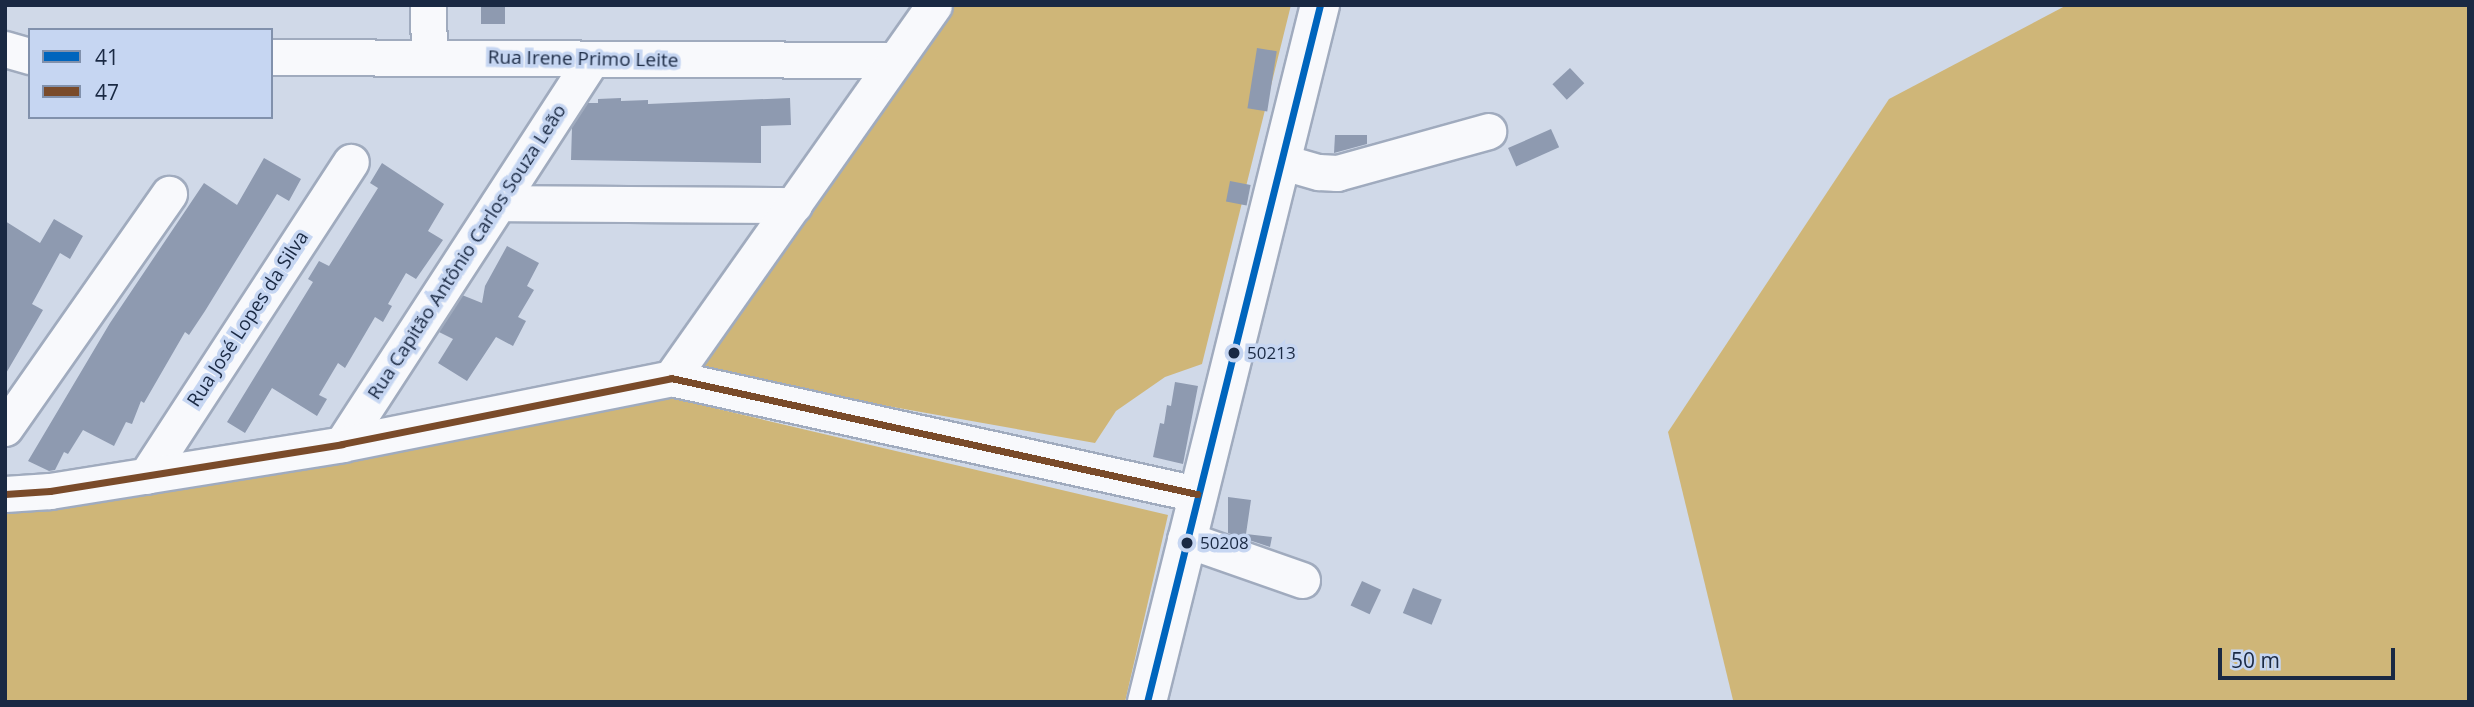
<!DOCTYPE html>
<meta charset="utf-8">
<style>
body{margin:0}
#map{position:relative;width:2474px;height:707px;overflow:hidden;background:#d0d9e8;font-family:"Open Sans",sans-serif}
div>[style]{position:absolute}
.forest>*{inset:0;background:#cfb678}
.building>*{inset:0;background:#8e9ab0;transform-origin:0 0}
.roads{filter:drop-shadow(2px 0 #a0abbe) drop-shadow(-2px 0 #a0abbe) drop-shadow(0 2px #a0abbe) drop-shadow(0 -2px #a0abbe)}
.minor>*{height:35px;margin:-17.5px;padding:0 17.5px;transform-origin:17.5px;border-radius:17.5px;background:#f8f9fc}
.major>*{height:38px;margin:-19px;padding:0 19px;transform-origin:19px;border-radius:19px;background:#f8f9fc}
.bus-1>*{height:7px;margin:-3.5px;padding:0 3.5px;transform-origin:3.5px;border-radius:3.5px;background:#0065bd}
.bus-2>*{height:7px;margin:-3.5px;padding:0 3.5px;transform-origin:3.5px;border-radius:3.5px;background:#7a4b2a}
.dots>*{width:19px;height:19px;translate:-50% -50%;box-sizing:border-box;border:4px solid #c6d6f2;border-radius:50%}
span{translate:-50% -50%;white-space:nowrap;text-align:center;line-height:1.15;-webkit-text-stroke:7px #c6d6f2;paint-order:stroke}
.bus-label{font-size:17px;color:#1a2943}
.left{translate:0 -50%;text-align:left}
.street-label{font-size:19px;color:#1a2943}
.frame{position:absolute;inset:0;border:7px solid #1a2943;pointer-events:none}
.legend{position:absolute;left:28px;top:28px;width:245px;height:91px;box-sizing:border-box;background:#c6d6f2;border:2px solid #8191ac;margin:0;padding:9px 12px;list-style:none;font-size:21px;color:#1a2943}
.legend li{display:flex;align-items:center;gap:14px;height:35px}
.legend b{width:35px;border:2px solid #8191ac}
.scale{position:absolute;left:2218px;top:648px;width:177px;height:32px;box-sizing:border-box;border:4px solid #1a2943;border-top:0;padding-left:9px;font-size:21px;line-height:24px;white-space:nowrap;color:#1a2943;-webkit-text-stroke:5px #c6d6f2;paint-order:stroke}
</style>
<div id="map">
<div class="forest">
<div style="clip-path:polygon(950px 5px,1291px 5px,1202px 364px,1165px 377px,1116px 411px,1095px 443px,690px 371px)"></div>
<div style="clip-path:polygon(2067px 5px,2469px 5px,2469px 702px,1733px 700px,1668px 432px,1889px 99px)"></div>
<div style="clip-path:polygon(667px 397px,1168px 515px,1125px 702px,5px 702px,5px 507px,321px 462px)"></div>
</div>
<div class="building">
<div style="left:481px;top:5px;width:24px;height:19px"></div>
<div style="left:1257px;top:48px;width:20px;height:61px;rotate:9deg"></div>
<div style="left:1570px;top:68px;width:21px;height:24px;rotate:47deg"></div>
<div style="clip-path:polygon(621px 98px,621px 101px,648px 100px,648px 104px,790px 98px,791px 125px,761px 126px,761px 163px,571px 160px,572px 127px,587px 103px,598px 103px,598px 99px)"></div>
<div style="left:1551px;top:129px;width:20px;height:47px;rotate:66deg"></div>
<div style="clip-path:polygon(1335px 135px,1367px 135px,1367px 144px,1334px 153px)"></div>
<div style="clip-path:polygon(264px 158px,301px 179px,289px 201px,277px 194px,205px 311px,189px 335px,185px 332px,144px 403px,141px 401px,132px 424px,126px 422px,114px 446px,83px 430px,68px 454px,64px 452px,55px 470px,49px 471px,28px 461px,110px 323px,204px 183px,237px 205px)"></div>
<div style="clip-path:polygon(382px 163px,444px 204px,428px 231px,443px 240px,416px 279px,406px 273px,388px 304px,392px 306px,383px 322px,375px 317px,345px 368px,338px 363px,319px 395px,327px 399px,317px 416px,272px 388px,245px 433px,227px 422px,313px 282px,308px 279px,319px 261px,329px 266px,378px 188px,370px 183px)"></div>
<div style="left:1230px;top:181px;width:21px;height:21px;rotate:11deg"></div>
<div style="clip-path:polygon(54px 219px,83px 236px,70px 259px,60px 253px,32px 304px,43px 310px,5px 375px,5px 221px,40px 243px)"></div>
<div style="clip-path:polygon(507px 246px,539px 263px,527px 286px,534px 290px,518px 317px,526px 321px,513px 346px,496px 337px,467px 381px,438px 363px,453px 339px,439px 332px,462px 295px,482px 303px,485px 286px)"></div>
<div style="clip-path:polygon(1175px 382px,1198px 386px,1183px 464px,1153px 457px,1160px 423px,1164px 424px,1167px 405px,1171px 406px)"></div>
<div style="clip-path:polygon(1228px 497px,1251px 500px,1246px 534px,1272px 537px,1270px 547px,1228px 533px)"></div>
<div style="left:1362px;top:581px;width:21px;height:27px;rotate:25deg"></div>
<div style="left:1413px;top:588px;width:31px;height:27px;rotate:22deg"></div>
</div>
<div class="roads">
<div class="minor">
<div style="left:428px;top:5px;width:52px;rotate:88.9deg"></div>
<div style="left:5px;top:49px;width:26px;rotate:16deg"></div>
<div style="left:271px;top:57px;width:623px;rotate:0.28deg"></div>
<div style="left:1283px;top:162px;width:37px;rotate:16deg"></div>
<div style="left:1319px;top:172px;width:18px;rotate:3deg"></div>
<div style="left:1337px;top:173px;width:157px;rotate:-15.5deg"></div>
<div style="left:499px;top:203px;width:295px;rotate:0.4deg"></div>
<div style="left:671px;top:378px;width:456px;rotate:-54.8deg"></div>
<div style="left:5px;top:428px;width:286px;rotate:-55deg"></div>
<div style="left:342px;top:444px;width:458px;rotate:-57deg"></div>
<div style="left:146px;top:476px;width:375px;rotate:-56.9deg"></div>
<div style="left:5px;top:494px;width:45px;rotate:-3.8deg"></div>
<div style="left:50px;top:491px;width:296px;rotate:-9.1deg"></div>
<div style="left:342px;top:444px;width:336px;rotate:-11.3deg"></div>
<div style="left:671px;top:378px;width:539px;rotate:12.44deg"></div>
<div style="left:1185px;top:539px;width:124px;rotate:19.3deg"></div>
</div>
<div class="major">
<div style="left:1147px;top:702px;width:718px;rotate:-76.06deg"></div>
</div>
</div>
<div class="bus-1">
<div style="left:1147px;top:702px;width:718px;rotate:-76.06deg"></div>
</div>
<div class="bus-2">
<div style="left:5px;top:494px;width:45px;rotate:-3.8deg"></div>
<div style="left:50px;top:491px;width:296px;rotate:-9.1deg"></div>
<div style="left:342px;top:444px;width:336px;rotate:-11.3deg"></div>
<div style="left:671px;top:378px;width:539px;rotate:12.44deg"></div>
</div>
<div class="dots">
<div style="left:1234px;top:353px;background:#1a2943"></div>
<div style="left:1187px;top:543px;background:#1a2943"></div>
</div>
<div class="bus-label">
<span class="left" style="left:1247px;top:353px">50213</span>
<span class="left" style="left:1200px;top:543px">50208</span>
</div>
<div class="street-label">
<span style="left:583px;top:59px;rotate:1deg">Rua Irene Primo Leite</span>
<span style="left:467px;top:252px;rotate:-57deg">Rua Capitão Antônio Carlos Souza Leão</span>
<span style="left:248px;top:319px;rotate:-57deg">Rua José Lopes da Silva</span>
</div>
<div class="frame"></div>
<ul class="legend">
<li><b style="height:9px;background:#0065bd"></b>41</li>
<li><b style="height:9px;background:#7a4b2a"></b>47</li>
</ul>
<div class="scale">50 m</div>
</div>
